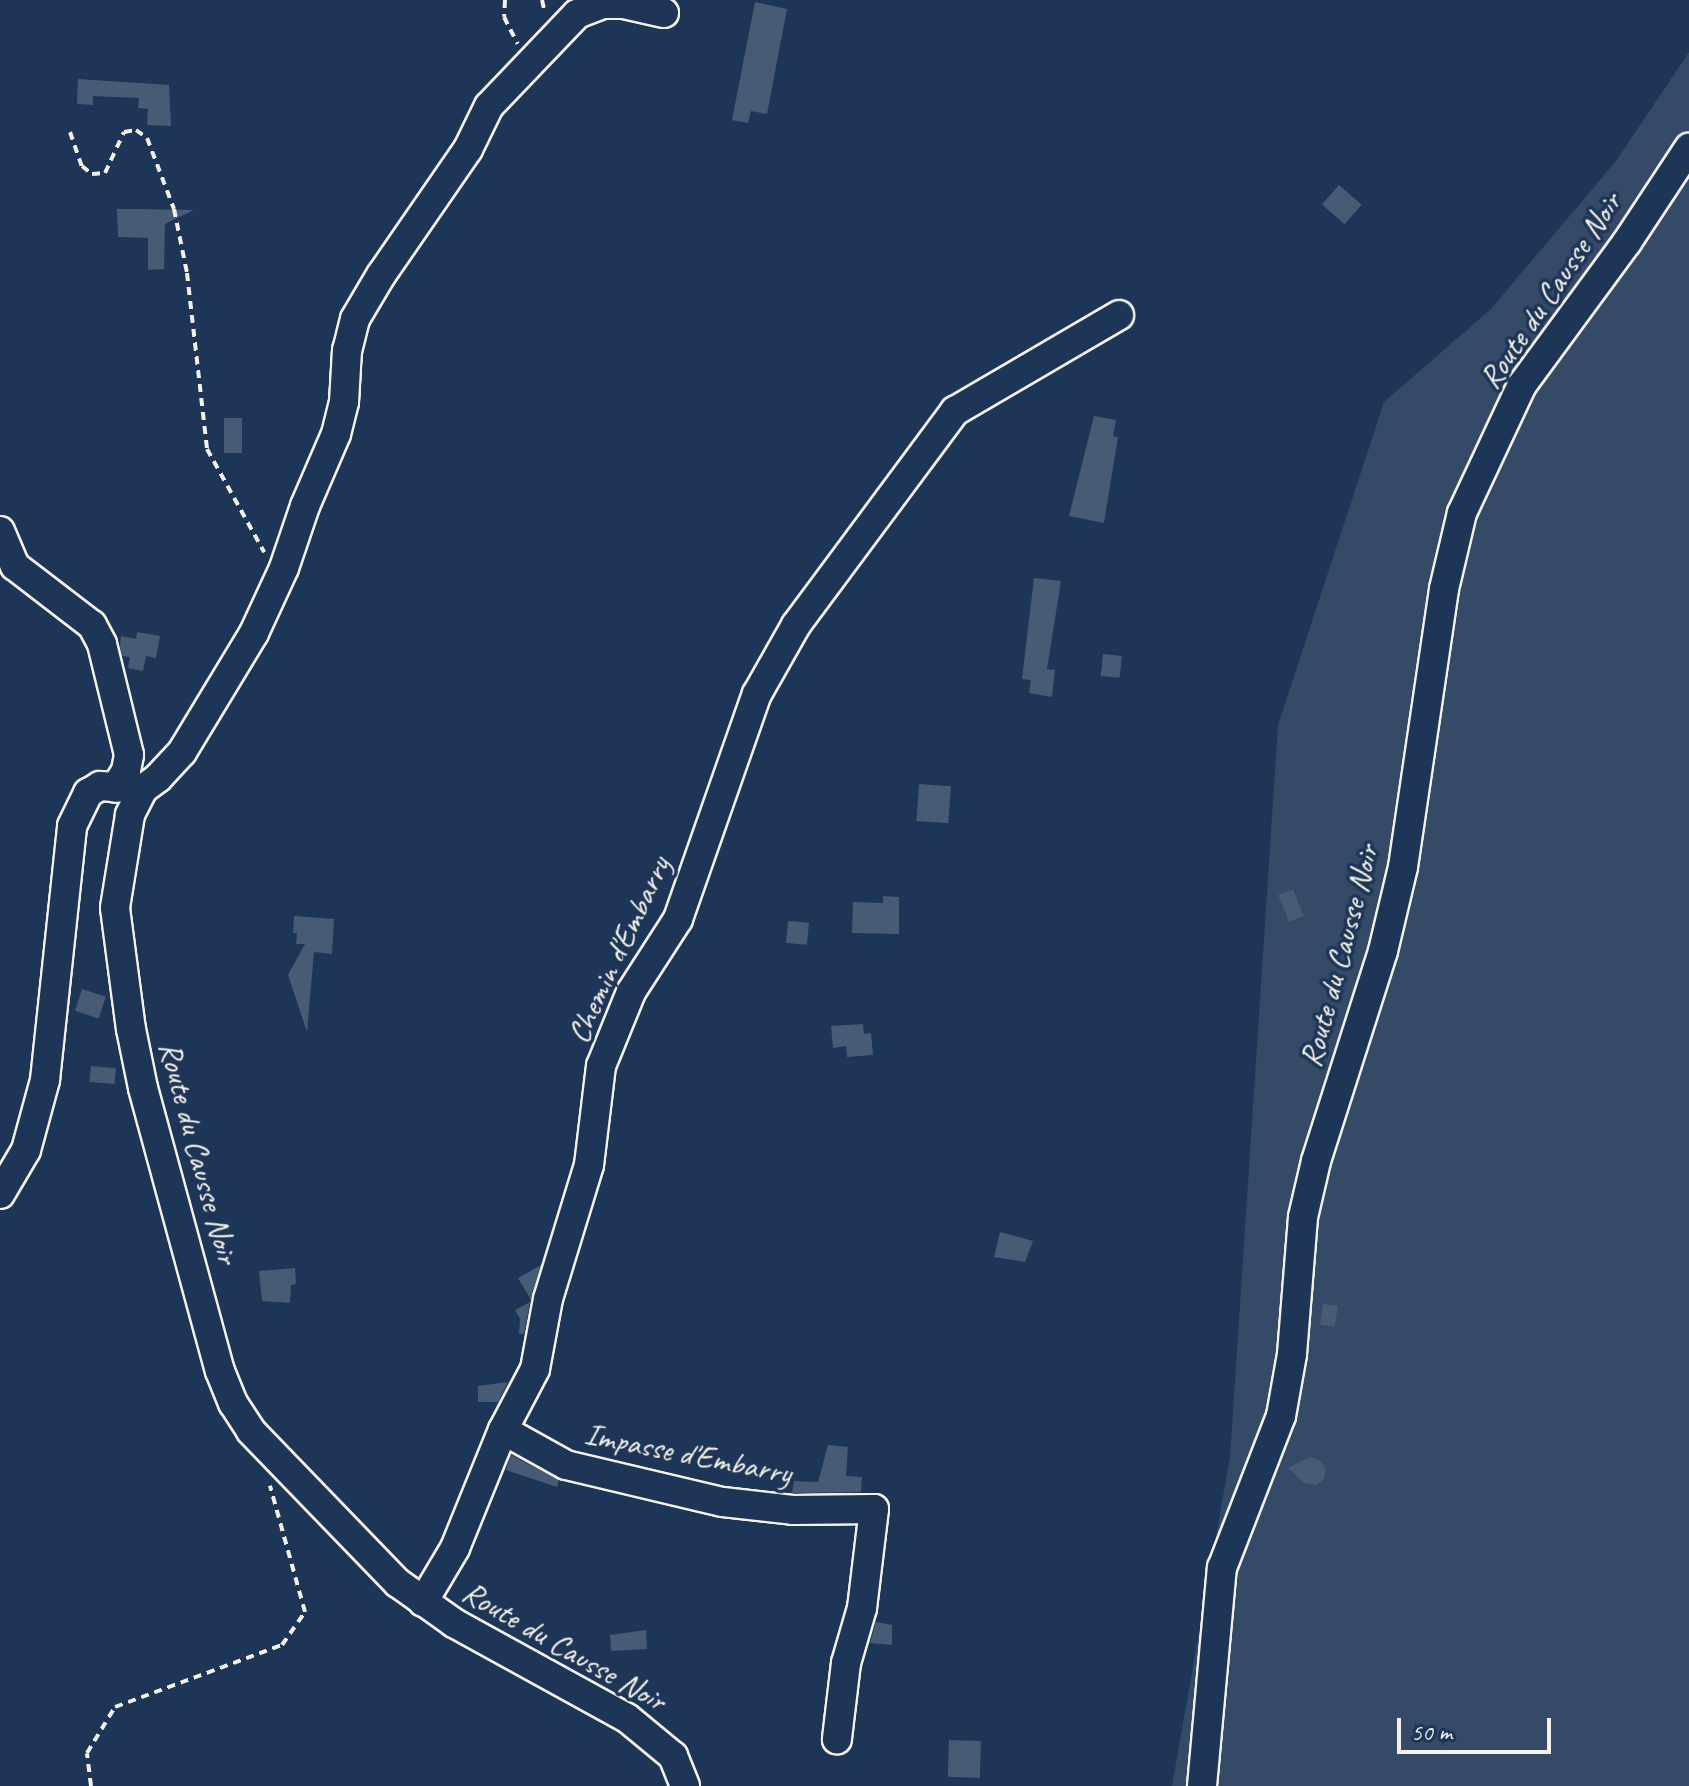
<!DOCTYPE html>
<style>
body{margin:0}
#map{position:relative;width:1689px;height:1786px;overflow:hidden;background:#1d3557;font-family:Caveat,sans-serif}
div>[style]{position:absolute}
.green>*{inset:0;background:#354a67}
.building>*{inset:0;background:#485b74;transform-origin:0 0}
.path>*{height:4px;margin-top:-2px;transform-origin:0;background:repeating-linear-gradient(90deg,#f4f1e8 0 8px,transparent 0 14px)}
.roads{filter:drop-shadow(2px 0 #f4f1e8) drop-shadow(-2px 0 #f4f1e8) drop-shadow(0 2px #f4f1e8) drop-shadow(0 -2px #f4f1e8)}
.minor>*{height:28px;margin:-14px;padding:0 14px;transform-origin:14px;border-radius:14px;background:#1d3557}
span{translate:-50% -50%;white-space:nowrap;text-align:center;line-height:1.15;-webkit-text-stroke:7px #1d3557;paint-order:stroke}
.street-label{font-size:32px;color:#f4f1e8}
.scale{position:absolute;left:1397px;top:1718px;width:154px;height:36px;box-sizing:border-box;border:4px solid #f4f1e8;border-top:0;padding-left:10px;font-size:24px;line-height:28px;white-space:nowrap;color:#f4f1e8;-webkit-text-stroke:6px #1d3557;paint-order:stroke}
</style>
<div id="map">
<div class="green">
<div style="clip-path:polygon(1689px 52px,1689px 1786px,1172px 1786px,1230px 1457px,1278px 725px,1384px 402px,1491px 309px,1616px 161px)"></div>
</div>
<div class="building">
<div style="clip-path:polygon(755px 2px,787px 9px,767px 114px,751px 111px,748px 123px,732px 120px)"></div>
<div style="clip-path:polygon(78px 79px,169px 85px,171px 126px,147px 125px,148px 109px,138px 108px,139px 98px,93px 96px,93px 105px,77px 104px)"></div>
<div style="left:1339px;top:185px;width:30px;height:26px;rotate:41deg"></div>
<div style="clip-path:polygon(117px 209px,136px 209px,194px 210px,165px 224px,164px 269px,148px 270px,148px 238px,118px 237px)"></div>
<div style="clip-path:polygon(1094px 416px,1116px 420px,1113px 436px,1118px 437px,1104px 523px,1069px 516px)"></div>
<div style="left:224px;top:418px;width:18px;height:35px"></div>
<div style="clip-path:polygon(1034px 578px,1061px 581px,1047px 669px,1055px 670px,1052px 697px,1029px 693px,1031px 680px,1022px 679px)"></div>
<div style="clip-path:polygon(137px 632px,160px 636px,156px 658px,146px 656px,143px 671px,128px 668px,130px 657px,122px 656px,120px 646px,121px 636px,136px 639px)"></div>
<div style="left:1103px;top:654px;width:19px;height:22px;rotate:6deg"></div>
<div style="left:919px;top:784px;width:32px;height:37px;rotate:4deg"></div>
<div style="left:1293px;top:889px;width:29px;height:16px;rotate:68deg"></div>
<div style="clip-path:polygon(883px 896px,899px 897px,899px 934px,852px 933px,853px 902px,883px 903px)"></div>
<div style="clip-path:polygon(294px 916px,334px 919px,332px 954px,314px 952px,307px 1032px,288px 975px,305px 944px,296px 944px,297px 933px,293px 933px)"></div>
<div style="left:788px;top:921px;width:21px;height:22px;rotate:5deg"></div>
<div style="left:82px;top:989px;width:25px;height:23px;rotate:18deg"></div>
<div style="clip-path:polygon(863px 1024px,864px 1034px,871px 1033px,873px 1055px,847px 1057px,846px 1046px,833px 1048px,831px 1026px)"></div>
<div style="left:91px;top:1066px;width:25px;height:16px;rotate:5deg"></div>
<div style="clip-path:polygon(1000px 1232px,1033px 1241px,1025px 1262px,994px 1257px)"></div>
<div style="clip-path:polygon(541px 1265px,532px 1294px,531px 1300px,518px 1278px)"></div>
<div style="clip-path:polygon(295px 1268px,296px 1284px,291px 1285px,290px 1303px,262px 1301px,259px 1271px)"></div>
<div style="clip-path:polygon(530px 1302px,524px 1334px,519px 1334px,520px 1319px,515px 1310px)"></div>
<div style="left:1323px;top:1304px;width:15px;height:21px;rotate:8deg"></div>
<div style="clip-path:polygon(508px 1382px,498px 1402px,478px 1402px,478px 1386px)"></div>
<div style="clip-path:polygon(828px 1445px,848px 1447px,846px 1476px,862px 1477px,861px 1492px,792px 1493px,794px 1481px,818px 1482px)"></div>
<div style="clip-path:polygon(511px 1455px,559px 1480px,557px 1487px,506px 1470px)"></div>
<div style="clip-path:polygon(1310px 1457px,1320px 1460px,1326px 1469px,1324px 1479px,1317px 1485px,1304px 1483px,1288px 1468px)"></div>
<div style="clip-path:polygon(876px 1622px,892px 1625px,892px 1645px,870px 1643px)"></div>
<div style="clip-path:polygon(646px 1630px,647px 1649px,611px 1651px,610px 1635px)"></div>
<div style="left:981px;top:1741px;width:37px;height:32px;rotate:92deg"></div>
</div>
<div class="path">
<div style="left:505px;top:0;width:17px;rotate:93deg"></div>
<div style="left:504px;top:17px;width:30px;rotate:63deg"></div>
<div style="left:542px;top:0;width:13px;rotate:77deg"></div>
<div style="left:70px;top:132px;width:36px;rotate:71deg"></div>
<div style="left:82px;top:166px;width:13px;rotate:39deg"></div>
<div style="left:92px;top:174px;width:13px;rotate:-4deg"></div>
<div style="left:105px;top:173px;width:45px;rotate:-65.1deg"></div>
<div style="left:124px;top:132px;width:12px;rotate:-9deg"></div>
<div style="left:136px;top:130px;width:14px;rotate:36deg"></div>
<div style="left:147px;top:138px;width:76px;rotate:69.2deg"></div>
<div style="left:174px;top:209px;width:65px;rotate:78.5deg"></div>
<div style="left:187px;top:273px;width:177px;rotate:83.5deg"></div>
<div style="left:207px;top:449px;width:118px;rotate:61deg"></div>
<div style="left:91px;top:1786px;width:33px;rotate:-97deg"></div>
<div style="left:87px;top:1753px;width:54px;rotate:-58.7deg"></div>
<div style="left:115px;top:1707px;width:178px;rotate:-20.4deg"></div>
<div style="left:282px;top:1645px;width:40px;rotate:-55.1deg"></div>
<div style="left:305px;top:1612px;width:131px;rotate:-105.5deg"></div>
</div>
<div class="roads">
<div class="minor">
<div style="left:664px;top:13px;width:41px;rotate:-167.3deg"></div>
<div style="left:624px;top:4px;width:21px;rotate:180deg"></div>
<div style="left:603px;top:4px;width:28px;rotate:159deg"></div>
<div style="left:577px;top:14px;width:127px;rotate:133.7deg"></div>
<div style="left:489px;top:106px;width:48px;rotate:116deg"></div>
<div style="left:468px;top:149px;width:153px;rotate:124.6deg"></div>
<div style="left:381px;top:275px;width:51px;rotate:120.6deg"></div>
<div style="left:355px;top:319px;width:32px;rotate:104deg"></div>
<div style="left:347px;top:350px;width:52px;rotate:93.3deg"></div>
<div style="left:344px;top:402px;width:33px;rotate:104deg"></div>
<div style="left:336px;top:434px;width:78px;rotate:113.3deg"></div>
<div style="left:305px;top:506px;width:65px;rotate:108.7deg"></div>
<div style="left:284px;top:568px;width:72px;rotate:114.8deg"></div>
<div style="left:254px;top:633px;width:139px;rotate:121.2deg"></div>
<div style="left:182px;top:752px;width:35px;rotate:133deg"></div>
<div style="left:158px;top:778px;width:19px;rotate:144deg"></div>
<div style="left:143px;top:789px;width:29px;rotate:117deg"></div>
<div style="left:130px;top:815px;width:94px;rotate:99.2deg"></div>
<div style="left:115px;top:908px;width:122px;rotate:82.5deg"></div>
<div style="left:131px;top:1029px;width:60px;rotate:78.5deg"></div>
<div style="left:143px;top:1088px;width:293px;rotate:74.8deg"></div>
<div style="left:220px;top:1371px;width:35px;rotate:68deg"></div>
<div style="left:233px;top:1403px;width:33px;rotate:57deg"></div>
<div style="left:251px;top:1431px;width:211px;rotate:46deg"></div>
<div style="left:398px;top:1583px;width:69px;rotate:35.5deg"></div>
<div style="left:454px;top:1623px;width:197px;rotate:28.8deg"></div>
<div style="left:627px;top:1718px;width:60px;rotate:39.6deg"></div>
<div style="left:673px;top:1756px;width:32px;rotate:68deg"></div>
<div style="left:0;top:531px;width:38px;rotate:67deg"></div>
<div style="left:15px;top:566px;width:97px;rotate:37.5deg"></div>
<div style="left:92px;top:625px;width:21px;rotate:62deg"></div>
<div style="left:102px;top:644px;width:114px;rotate:76.3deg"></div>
<div style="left:129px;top:755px;width:16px;rotate:101deg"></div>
<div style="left:126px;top:771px;width:20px;rotate:123deg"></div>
<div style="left:0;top:1194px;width:51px;rotate:-59.4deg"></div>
<div style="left:26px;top:1150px;width:73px;rotate:-74.8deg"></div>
<div style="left:45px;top:1080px;width:255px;rotate:-83.9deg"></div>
<div style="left:72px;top:826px;width:37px;rotate:-64deg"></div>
<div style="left:88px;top:793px;width:14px;rotate:-30deg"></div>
<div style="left:100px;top:786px;width:43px;rotate:4deg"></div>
<div style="left:503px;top:1430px;width:72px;rotate:29.1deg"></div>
<div style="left:566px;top:1465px;width:161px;rotate:13.3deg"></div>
<div style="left:723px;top:1502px;width:70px;rotate:6.5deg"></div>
<div style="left:793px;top:1510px;width:81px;rotate:-0.7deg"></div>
<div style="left:874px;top:1509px;width:100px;rotate:96.9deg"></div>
<div style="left:862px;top:1608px;width:57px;rotate:106.2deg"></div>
<div style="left:846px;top:1663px;width:77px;rotate:96.8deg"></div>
<div style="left:423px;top:1602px;width:63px;rotate:-59.3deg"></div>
<div style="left:455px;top:1548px;width:127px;rotate:-67.9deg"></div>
<div style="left:503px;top:1430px;width:69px;rotate:-62.3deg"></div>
<div style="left:535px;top:1369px;width:71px;rotate:-79.5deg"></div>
<div style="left:548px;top:1299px;width:140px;rotate:-73deg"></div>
<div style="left:589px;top:1165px;width:100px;rotate:-83.1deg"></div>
<div style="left:601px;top:1066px;width:80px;rotate:-67.9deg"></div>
<div style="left:631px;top:992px;width:87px;rotate:-57.2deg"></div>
<div style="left:678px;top:919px;width:238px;rotate:-70.7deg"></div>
<div style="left:757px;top:694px;width:79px;rotate:-60.5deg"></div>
<div style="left:796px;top:625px;width:267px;rotate:-53.4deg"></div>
<div style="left:955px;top:411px;width:190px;rotate:-30.3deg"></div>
<div style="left:1202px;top:1786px;width:219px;rotate:-84.8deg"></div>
<div style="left:1222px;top:1568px;width:163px;rotate:-68.8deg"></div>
<div style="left:1281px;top:1416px;width:63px;rotate:-79.9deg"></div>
<div style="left:1292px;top:1354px;width:137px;rotate:-85.4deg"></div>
<div style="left:1303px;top:1217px;width:57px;rotate:-76.9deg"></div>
<div style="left:1316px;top:1161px;width:220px;rotate:-72.3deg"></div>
<div style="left:1383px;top:951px;width:86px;rotate:-76.6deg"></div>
<div style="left:1403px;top:867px;width:281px;rotate:-81.6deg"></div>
<div style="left:1444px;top:589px;width:78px;rotate:-76.7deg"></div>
<div style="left:1462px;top:513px;width:141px;rotate:-64.9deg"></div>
<div style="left:1522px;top:385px;width:177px;rotate:-53.7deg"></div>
<div style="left:1627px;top:242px;width:113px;rotate:-56.6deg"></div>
</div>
</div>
<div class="street-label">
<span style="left:1551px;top:291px;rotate:-56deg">Route du Causse Noir</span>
<span style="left:619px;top:950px;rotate:-65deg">Chemin d'Embarry</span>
<span style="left:1340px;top:956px;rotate:-75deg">Route du Causse Noir</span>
<span style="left:198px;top:1153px;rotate:75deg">Route du Causse Noir</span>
<span style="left:688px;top:1454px;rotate:11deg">Impasse d'Embarry</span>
<span style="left:564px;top:1647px;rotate:30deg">Route du Causse Noir</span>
</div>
<div class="scale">50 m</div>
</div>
